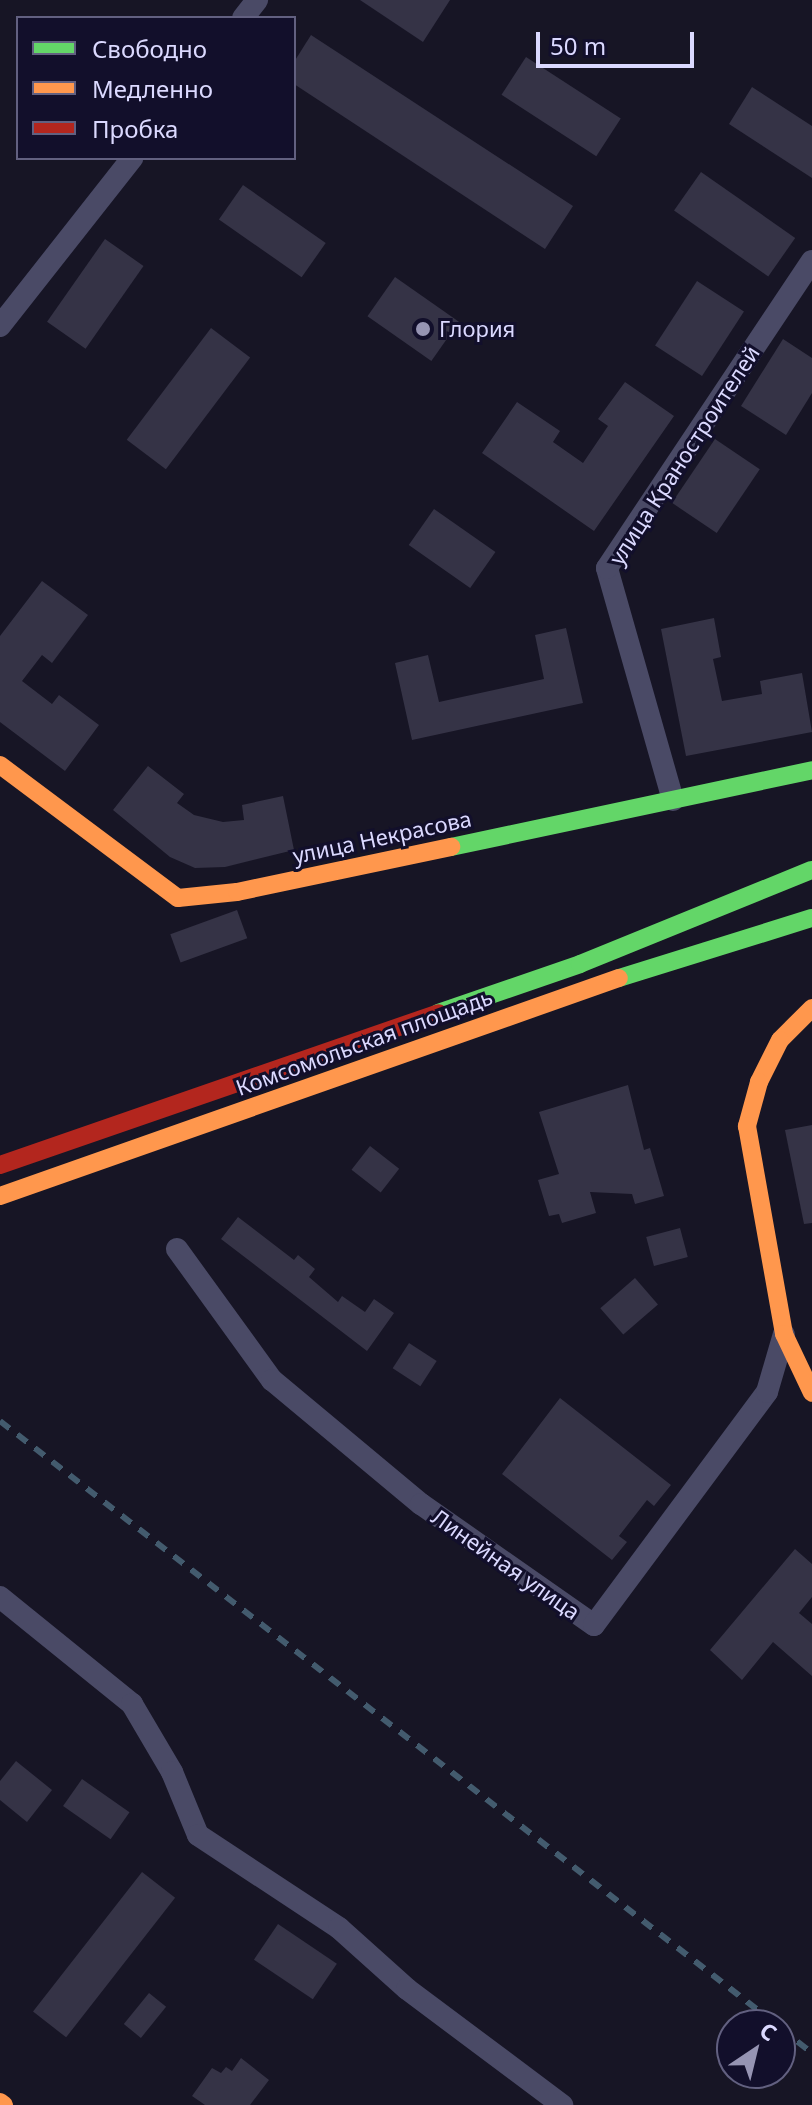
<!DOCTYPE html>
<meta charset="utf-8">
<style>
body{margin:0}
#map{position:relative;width:812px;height:2105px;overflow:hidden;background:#171525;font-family:"Noto Sans",sans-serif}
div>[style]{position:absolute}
.building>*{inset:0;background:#353346;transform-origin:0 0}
.street>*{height:22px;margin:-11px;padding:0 11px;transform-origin:11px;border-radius:11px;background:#4a4a66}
.fast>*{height:18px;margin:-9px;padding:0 9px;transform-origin:9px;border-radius:9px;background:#63d668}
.slow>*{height:18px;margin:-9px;padding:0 9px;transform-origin:9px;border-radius:9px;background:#ff974d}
.jam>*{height:18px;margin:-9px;padding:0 9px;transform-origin:9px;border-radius:9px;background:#b3261e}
.rail>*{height:6px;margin-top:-3px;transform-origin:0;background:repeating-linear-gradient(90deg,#435b6e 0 12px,transparent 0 22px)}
.dots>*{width:22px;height:22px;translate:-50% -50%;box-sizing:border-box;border:4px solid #120f2b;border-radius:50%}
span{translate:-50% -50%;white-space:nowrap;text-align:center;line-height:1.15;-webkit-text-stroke:6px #120f2b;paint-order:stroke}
.poi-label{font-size:22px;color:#dbd9ff}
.left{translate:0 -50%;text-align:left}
.street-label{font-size:22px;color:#dbd9ff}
.legend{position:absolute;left:16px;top:16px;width:280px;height:144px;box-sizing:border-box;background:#120f2b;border:2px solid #626080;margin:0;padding:10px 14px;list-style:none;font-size:24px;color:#dbd9ff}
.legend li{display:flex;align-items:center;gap:16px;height:40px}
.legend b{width:40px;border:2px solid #626080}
.north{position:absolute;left:716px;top:2009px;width:80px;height:80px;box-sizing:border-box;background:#120f2b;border:2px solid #626080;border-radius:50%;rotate:35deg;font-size:22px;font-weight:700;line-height:32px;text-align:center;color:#dbd9ff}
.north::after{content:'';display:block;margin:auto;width:28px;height:36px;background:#9694b3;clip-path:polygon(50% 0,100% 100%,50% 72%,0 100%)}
.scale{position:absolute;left:536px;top:32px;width:158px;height:36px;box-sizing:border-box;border:4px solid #dbd9ff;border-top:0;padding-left:10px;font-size:24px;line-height:28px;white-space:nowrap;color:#dbd9ff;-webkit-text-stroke:6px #120f2b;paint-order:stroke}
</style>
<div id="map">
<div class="building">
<div style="clip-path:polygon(360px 0,450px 0,423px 42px)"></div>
<div style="clip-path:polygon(311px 35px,573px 206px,545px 249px,294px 84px,294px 62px)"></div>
<div style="left:526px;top:57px;width:113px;height:45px;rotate:33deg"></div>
<div style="clip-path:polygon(752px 87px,812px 126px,812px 178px,729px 124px)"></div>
<div style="left:701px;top:172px;width:115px;height:47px;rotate:35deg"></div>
<div style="left:243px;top:185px;width:101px;height:42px;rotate:35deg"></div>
<div style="left:105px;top:239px;width:47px;height:101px;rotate:35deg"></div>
<div style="left:395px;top:277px;width:78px;height:48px;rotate:35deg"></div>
<div style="left:697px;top:281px;width:56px;height:77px;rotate:33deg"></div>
<div style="left:211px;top:328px;width:49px;height:140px;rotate:37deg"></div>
<div style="clip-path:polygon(783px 339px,812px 358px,812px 393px,786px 435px,741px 406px)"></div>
<div style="clip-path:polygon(625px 382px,674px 416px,594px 531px,482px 453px,517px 402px,560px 431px,553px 442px,583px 463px,608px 426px,598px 419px)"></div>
<div style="left:715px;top:439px;width:54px;height:77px;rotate:34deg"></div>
<div style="left:434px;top:509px;width:75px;height:44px;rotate:35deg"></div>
<div style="clip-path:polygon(42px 581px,88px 615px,52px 663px,42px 655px,22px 681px,52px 704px,59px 695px,99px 725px,65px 771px,0 722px,0 636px)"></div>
<div style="clip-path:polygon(714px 618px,721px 657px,713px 659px,722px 701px,762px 694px,760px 681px,802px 673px,812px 732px,686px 756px,661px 629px)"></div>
<div style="clip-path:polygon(566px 628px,583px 703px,412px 740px,395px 663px,428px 655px,439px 702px,544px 679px,535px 635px)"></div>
<div style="clip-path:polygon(148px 766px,184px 794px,177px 803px,194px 815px,223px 822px,244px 820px,242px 805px,283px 796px,294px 850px,225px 867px,195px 868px,170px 857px,113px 810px)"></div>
<div style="left:237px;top:910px;width:30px;height:71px;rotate:70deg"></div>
<div style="clip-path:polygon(628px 1085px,644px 1150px,650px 1148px,664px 1196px,635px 1204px,632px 1194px,590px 1192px,596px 1213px,562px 1223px,559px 1214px,549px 1216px,538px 1180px,559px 1174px,539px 1112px)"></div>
<div style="clip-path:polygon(812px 1125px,812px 1223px,804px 1224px,785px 1130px)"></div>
<div style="left:370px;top:1146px;width:37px;height:30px;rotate:38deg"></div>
<div style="clip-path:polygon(238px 1217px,294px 1260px,298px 1255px,315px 1269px,309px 1277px,338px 1302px,342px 1296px,365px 1312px,374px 1299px,394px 1313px,367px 1351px,221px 1239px)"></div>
<div style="left:680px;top:1228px;width:30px;height:35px;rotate:75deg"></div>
<div style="left:635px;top:1278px;width:35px;height:46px;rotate:49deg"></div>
<div style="left:409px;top:1343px;width:33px;height:30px;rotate:33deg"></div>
<div style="clip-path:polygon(560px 1398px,671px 1485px,654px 1506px,647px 1500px,619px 1536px,627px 1542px,612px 1560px,502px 1474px)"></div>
<div style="clip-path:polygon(795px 1549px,812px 1564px,812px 1597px,799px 1613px,812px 1624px,812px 1676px,773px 1642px,742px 1680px,710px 1650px)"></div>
<div style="clip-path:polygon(16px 1761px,52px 1790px,27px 1822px,0 1800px,0 1781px)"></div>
<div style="left:82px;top:1779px;width:58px;height:33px;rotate:35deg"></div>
<div style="left:142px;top:1872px;width:42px;height:177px;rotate:38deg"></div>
<div style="left:278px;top:1924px;width:71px;height:43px;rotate:34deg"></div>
<div style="left:149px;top:1993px;width:22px;height:40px;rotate:39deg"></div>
<div style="clip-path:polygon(241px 2058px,269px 2080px,250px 2105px,205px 2105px,192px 2096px,212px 2068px,221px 2073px,226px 2067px,232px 2071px)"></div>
</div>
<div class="street">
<div style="left:243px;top:18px;width:23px;rotate:-52deg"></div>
<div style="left:0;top:326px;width:214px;rotate:-51.8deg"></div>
<div style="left:673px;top:800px;width:241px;rotate:-105.9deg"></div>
<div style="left:607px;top:568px;width:369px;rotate:-56.3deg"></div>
<div style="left:177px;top:1249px;width:162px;rotate:54.1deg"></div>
<div style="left:272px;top:1380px;width:194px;rotate:39.8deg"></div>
<div style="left:421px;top:1504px;width:211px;rotate:35deg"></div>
<div style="left:594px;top:1625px;width:290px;rotate:-53.4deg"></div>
<div style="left:767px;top:1392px;width:60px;rotate:-73.7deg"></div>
<div style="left:0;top:1597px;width:170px;rotate:39deg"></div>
<div style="left:132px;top:1704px;width:79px;rotate:59.5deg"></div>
<div style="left:172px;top:1772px;width:68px;rotate:67.6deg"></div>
<div style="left:198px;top:1835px;width:169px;rotate:33.4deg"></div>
<div style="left:339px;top:1928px;width:91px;rotate:41.9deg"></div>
<div style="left:407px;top:1989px;width:194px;rotate:36.8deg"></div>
</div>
<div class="fast">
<div style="left:451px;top:847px;width:369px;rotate:-12deg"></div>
<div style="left:619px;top:978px;width:202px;rotate:-17.3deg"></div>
<div style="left:438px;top:1013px;width:150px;rotate:-19deg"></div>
<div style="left:580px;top:964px;width:250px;rotate:-22.1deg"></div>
</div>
<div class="slow">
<div style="left:0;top:765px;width:222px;rotate:36.8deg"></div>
<div style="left:178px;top:898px;width:59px;rotate:-5.8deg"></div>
<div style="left:237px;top:892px;width:219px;rotate:-11.9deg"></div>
<div style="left:812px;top:1008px;width:45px;rotate:135deg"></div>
<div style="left:780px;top:1040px;width:47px;rotate:116.6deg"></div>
<div style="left:759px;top:1082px;width:46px;rotate:105.3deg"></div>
<div style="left:747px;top:1126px;width:211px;rotate:79.9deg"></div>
<div style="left:784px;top:1334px;width:65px;rotate:64.6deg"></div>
<div style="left:0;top:1196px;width:656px;rotate:-19.4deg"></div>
<div style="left:0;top:2102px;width:5px;rotate:37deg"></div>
</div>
<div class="jam">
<div style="left:0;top:1165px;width:464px;rotate:-19.1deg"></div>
</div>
<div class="rail">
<div style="left:0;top:1421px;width:984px;rotate:37.86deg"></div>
<div style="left:780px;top:2028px;width:41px;rotate:38deg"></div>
</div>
<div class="dots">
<div style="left:423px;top:329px;background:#9694b3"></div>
</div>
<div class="poi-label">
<span class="left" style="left:439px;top:329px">Глория</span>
</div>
<div class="street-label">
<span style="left:684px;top:455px;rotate:-57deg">улица Краностроителей</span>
<span style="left:382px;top:837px;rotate:-12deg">улица Некрасова</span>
<span style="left:364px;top:1042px;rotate:-20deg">Комсомольская площадь</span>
<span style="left:506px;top:1564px;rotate:35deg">Линейная улица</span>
</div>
<ul class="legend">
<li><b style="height:10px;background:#63d668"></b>Свободно</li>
<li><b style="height:10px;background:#ff974d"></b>Медленно</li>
<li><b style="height:10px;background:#b3261e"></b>Пробка</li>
</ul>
<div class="north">С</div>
<div class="scale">50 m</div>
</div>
